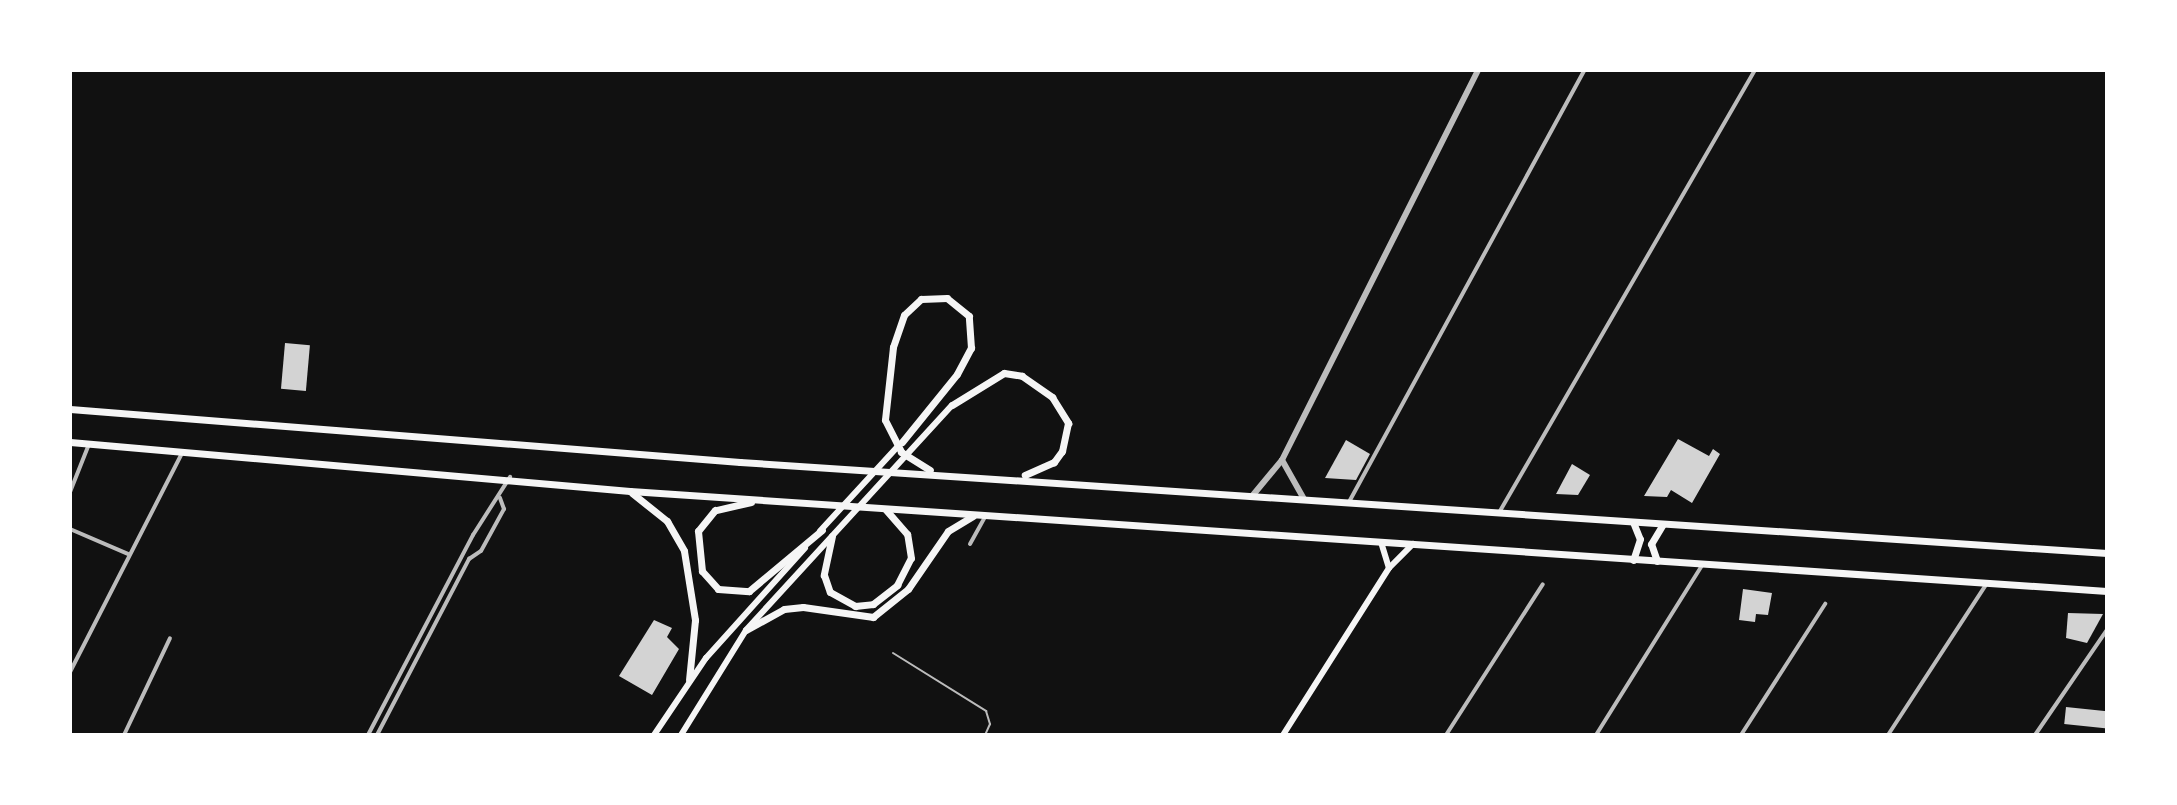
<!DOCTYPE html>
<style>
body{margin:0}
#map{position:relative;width:2177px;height:805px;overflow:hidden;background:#111;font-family:"Public Sans",sans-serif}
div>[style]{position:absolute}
.building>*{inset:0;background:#d3d3d3;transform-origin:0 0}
.service>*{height:2px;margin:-1px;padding:0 1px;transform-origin:1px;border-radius:1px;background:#bcbcbc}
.minor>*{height:4px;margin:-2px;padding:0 2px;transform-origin:2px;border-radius:2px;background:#bcbcbc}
.tertiary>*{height:6px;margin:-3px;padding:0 3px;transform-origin:3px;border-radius:3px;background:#bcbcbc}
.secondary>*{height:6px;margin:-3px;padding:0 3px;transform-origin:3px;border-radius:3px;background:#f5f5f5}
.trunk>*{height:7px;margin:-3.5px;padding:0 3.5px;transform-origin:3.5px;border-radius:3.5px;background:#f5f5f5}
span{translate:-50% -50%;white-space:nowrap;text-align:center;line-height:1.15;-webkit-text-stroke:8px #fff;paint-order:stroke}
.frame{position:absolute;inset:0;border:72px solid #fff;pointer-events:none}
</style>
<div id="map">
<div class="building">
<div style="left:285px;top:343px;width:25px;height:46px;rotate:5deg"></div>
<div style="clip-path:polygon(1678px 439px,1709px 456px,1713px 449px,1720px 454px,1692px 503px,1671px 490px,1667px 497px,1644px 496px)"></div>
<div style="clip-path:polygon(1346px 440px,1370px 454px,1356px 480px,1325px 478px)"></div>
<div style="clip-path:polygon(1572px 464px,1590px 475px,1578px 495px,1556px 494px)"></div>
<div style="clip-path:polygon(1743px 589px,1772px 593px,1768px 615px,1756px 614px,1755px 622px,1739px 620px)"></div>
<div style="clip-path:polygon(2068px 613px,2103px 614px,2087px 643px,2066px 638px)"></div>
<div style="clip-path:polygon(654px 620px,672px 628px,667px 637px,679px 649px,652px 695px,619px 676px)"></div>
<div style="left:2066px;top:707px;width:41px;height:17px;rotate:6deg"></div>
</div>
<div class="service">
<div style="left:893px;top:653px;width:110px;rotate:31.9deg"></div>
<div style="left:986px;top:711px;width:14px;rotate:73deg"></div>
<div style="left:990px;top:724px;width:12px;rotate:114deg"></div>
</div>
<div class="minor">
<div style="left:70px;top:492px;width:52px;rotate:-68.4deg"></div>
<div style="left:1349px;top:502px;width:492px;rotate:-61.4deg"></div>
<div style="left:1500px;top:511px;width:509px;rotate:-59.96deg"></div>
<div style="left:70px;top:529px;width:63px;rotate:23.3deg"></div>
<div style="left:970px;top:544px;width:33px;rotate:-61deg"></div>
<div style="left:70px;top:672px;width:248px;rotate:-62.9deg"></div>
<div style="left:124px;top:735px;width:107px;rotate:-64.6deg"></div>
<div style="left:368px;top:735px;width:226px;rotate:-62.3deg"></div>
<div style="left:473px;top:535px;width:69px;rotate:-57.5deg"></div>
<div style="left:377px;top:735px;width:199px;rotate:-62.4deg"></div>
<div style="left:469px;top:559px;width:14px;rotate:-34deg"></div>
<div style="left:481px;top:551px;width:48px;rotate:-61.3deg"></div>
<div style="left:504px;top:509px;width:12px;rotate:-110deg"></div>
<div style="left:1446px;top:735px;width:179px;rotate:-57.3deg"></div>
<div style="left:1596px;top:735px;width:202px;rotate:-58deg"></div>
<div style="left:1741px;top:735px;width:156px;rotate:-57.3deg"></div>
<div style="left:1888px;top:735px;width:181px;rotate:-56.9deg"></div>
<div style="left:2035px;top:735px;width:127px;rotate:-55.6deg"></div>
</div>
<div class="tertiary">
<div style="left:1282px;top:460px;width:45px;rotate:60.6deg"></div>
<div style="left:1253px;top:495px;width:45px;rotate:-50.4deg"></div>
<div style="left:1282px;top:460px;width:436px;rotate:-63.3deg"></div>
</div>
<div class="secondary">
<div style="left:820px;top:531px;width:117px;rotate:-47.4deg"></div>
<div style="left:1381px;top:542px;width:27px;rotate:73deg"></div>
<div style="left:654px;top:735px;width:93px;rotate:-56deg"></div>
<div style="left:706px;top:658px;width:148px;rotate:-48deg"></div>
<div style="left:681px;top:735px;width:123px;rotate:-58.2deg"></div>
<div style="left:746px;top:630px;width:305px;rotate:-47.5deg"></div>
<div style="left:1283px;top:735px;width:198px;rotate:-57.6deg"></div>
<div style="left:1389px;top:568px;width:34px;rotate:-45deg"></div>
</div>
<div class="trunk">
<div style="left:952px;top:405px;width:61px;rotate:-31.6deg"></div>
<div style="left:1004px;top:373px;width:18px;rotate:9deg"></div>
<div style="left:1022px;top:376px;width:37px;rotate:35deg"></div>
<div style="left:1052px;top:397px;width:31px;rotate:58deg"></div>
<div style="left:1068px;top:423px;width:29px;rotate:102deg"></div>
<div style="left:1062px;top:451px;width:14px;rotate:126deg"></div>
<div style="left:1054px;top:462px;width:32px;rotate:156deg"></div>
<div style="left:70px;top:409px;width:672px;rotate:4.52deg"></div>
<div style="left:740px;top:462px;width:1370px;rotate:3.81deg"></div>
<div style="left:70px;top:442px;width:562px;rotate:5deg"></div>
<div style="left:630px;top:491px;width:1480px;rotate:3.87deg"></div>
<div style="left:902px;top:442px;width:87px;rotate:-51deg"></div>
<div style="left:957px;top:374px;width:30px;rotate:-62deg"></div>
<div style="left:971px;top:348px;width:32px;rotate:-94deg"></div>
<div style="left:969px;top:316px;width:28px;rotate:-141deg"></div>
<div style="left:947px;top:298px;width:26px;rotate:178deg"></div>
<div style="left:921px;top:299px;width:23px;rotate:137deg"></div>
<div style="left:904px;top:315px;width:34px;rotate:109deg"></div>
<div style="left:893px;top:347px;width:73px;rotate:96.3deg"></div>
<div style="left:885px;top:420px;width:36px;rotate:63deg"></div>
<div style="left:901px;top:452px;width:34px;rotate:32deg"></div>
<div style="left:632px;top:493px;width:45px;rotate:38.7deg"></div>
<div style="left:667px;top:521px;width:34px;rotate:60deg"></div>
<div style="left:684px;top:551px;width:70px;rotate:80.9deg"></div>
<div style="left:695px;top:620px;width:60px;rotate:95.7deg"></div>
<div style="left:751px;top:502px;width:37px;rotate:167deg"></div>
<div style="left:715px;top:510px;width:27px;rotate:129deg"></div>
<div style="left:698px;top:531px;width:40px;rotate:84.3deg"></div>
<div style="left:702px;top:571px;width:24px;rotate:48deg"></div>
<div style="left:718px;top:589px;width:31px;rotate:4deg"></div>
<div style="left:749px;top:591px;width:95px;rotate:-39.9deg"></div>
<div style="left:1633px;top:522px;width:18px;rotate:68deg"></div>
<div style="left:1640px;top:539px;width:22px;rotate:108deg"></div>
<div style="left:832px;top:536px;width:40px;rotate:102deg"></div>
<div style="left:824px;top:575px;width:18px;rotate:71deg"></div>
<div style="left:830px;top:592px;width:29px;rotate:29deg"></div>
<div style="left:855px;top:606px;width:18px;rotate:-6deg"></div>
<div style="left:873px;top:604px;width:31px;rotate:-38deg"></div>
<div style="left:897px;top:585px;width:30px;rotate:-63deg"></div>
<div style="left:911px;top:558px;width:24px;rotate:-99deg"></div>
<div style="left:907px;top:534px;width:33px;rotate:-131deg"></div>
<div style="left:1657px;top:561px;width:18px;rotate:-109deg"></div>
<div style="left:1651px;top:544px;width:23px;rotate:-59deg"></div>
<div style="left:746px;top:630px;width:43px;rotate:-28.9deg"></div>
<div style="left:784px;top:609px;width:19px;rotate:-6deg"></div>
<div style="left:803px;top:607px;width:71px;rotate:8.1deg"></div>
<div style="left:873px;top:617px;width:45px;rotate:-38.7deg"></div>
<div style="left:908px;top:589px;width:70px;rotate:-55.4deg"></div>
<div style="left:948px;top:531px;width:29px;rotate:-31deg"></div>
</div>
<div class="frame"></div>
</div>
